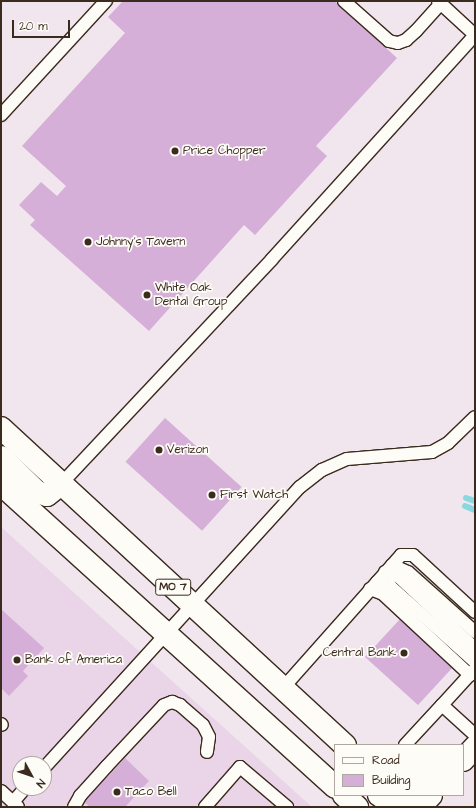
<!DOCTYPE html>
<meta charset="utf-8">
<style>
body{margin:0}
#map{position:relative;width:476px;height:808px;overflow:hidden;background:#f1e5ee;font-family:"Architects Daughter",sans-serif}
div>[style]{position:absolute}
.built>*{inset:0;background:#e9d5e7}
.stream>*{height:6px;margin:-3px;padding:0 3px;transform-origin:3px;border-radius:3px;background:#87d8df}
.building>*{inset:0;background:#d5afd8;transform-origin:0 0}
.roads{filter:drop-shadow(1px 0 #3b2a1e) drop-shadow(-1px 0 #3b2a1e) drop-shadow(0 1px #3b2a1e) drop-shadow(0 -1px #3b2a1e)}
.service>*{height:12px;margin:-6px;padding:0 6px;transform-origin:6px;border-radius:6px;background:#fdfcf7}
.minor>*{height:22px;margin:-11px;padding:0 11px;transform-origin:11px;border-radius:11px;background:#fdfcf7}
.primary>*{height:22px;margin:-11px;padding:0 11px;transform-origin:11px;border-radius:11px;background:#fdfcf7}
.dots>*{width:11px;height:11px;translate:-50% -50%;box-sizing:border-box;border:2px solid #fdfcf7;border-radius:50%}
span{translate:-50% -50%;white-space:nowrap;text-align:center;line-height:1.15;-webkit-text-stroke:3.5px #fdfcf7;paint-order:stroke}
.shield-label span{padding:1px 3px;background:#fdfcf7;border:1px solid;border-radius:3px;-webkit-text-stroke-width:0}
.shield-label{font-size:11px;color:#3b2a1e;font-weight:700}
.poi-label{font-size:12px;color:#3b2a1e}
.left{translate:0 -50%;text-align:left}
.right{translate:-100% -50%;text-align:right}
.frame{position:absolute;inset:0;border:2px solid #3b2a1e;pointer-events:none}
.legend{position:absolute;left:334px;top:744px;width:130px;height:52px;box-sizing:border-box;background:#fdfcf7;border:1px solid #afa8a0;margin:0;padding:5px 7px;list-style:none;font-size:12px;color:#3b2a1e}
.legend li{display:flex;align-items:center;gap:8px;height:20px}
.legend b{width:20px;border:1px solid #afa8a0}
.north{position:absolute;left:12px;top:756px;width:40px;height:40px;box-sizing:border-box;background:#fdfcf7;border:1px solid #afa8a0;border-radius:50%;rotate:130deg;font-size:11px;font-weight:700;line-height:16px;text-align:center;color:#3b2a1e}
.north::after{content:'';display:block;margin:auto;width:14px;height:18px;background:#3b2a1e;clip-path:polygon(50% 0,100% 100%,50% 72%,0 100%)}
.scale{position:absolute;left:12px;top:20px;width:58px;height:18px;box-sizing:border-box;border:2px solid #3b2a1e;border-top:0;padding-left:5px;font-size:12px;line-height:14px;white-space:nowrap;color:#3b2a1e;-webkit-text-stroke:3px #fdfcf7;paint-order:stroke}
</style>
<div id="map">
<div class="built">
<div style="clip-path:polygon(evenodd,1px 527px,312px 807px,1px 807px,1px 527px,20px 764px,44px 764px,44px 788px,20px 788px,20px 764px)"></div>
</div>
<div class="stream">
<div style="left:466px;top:498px;width:9px;rotate:18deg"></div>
<div style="left:465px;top:506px;width:11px;rotate:22deg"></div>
</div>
<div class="building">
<div style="clip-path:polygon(123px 1px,335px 1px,397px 58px,316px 146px,327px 156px,255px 235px,244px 225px,149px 331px,30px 225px,35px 220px,19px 205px,41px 182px,57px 196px,66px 186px,22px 146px,125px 33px,108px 17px)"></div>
<div style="left:165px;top:418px;width:103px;height:59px;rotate:42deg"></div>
<div style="clip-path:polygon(2px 610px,44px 648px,23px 671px,28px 676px,9px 696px,1px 688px)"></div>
<div style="clip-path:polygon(401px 618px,461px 621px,435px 649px,454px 666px,418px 705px,365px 657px)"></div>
<div style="clip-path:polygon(125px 758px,149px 781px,125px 807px,90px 807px,84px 802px)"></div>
</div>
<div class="roads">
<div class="service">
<div style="left:344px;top:1px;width:60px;rotate:41.6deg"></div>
<div style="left:389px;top:41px;width:9px;rotate:13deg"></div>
<div style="left:398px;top:43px;width:9px;rotate:-21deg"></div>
<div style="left:406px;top:40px;width:13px;rotate:-42deg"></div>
<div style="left:416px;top:31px;width:36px;rotate:-48deg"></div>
<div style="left:438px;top:1px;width:50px;rotate:42.6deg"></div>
<div style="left:1px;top:115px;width:155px;rotate:-47.4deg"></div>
<div style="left:61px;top:484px;width:308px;rotate:-46.8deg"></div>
<div style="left:272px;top:259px;width:302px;rotate:-47.8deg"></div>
<div style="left:392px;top:565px;width:17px;rotate:24deg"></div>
<div style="left:408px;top:572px;width:90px;rotate:41.8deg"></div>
<div style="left:385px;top:572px;width:15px;rotate:20deg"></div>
<div style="left:399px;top:577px;width:104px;rotate:43.1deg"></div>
<div style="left:377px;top:582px;width:14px;rotate:17deg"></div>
<div style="left:390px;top:586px;width:114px;rotate:41.8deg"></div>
<div style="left:370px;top:589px;width:14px;rotate:21deg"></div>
<div style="left:383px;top:594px;width:119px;rotate:43deg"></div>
<div style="left:474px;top:670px;width:47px;rotate:132.4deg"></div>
<div style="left:442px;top:705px;width:45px;rotate:42.3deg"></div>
<div style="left:283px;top:688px;width:178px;rotate:-48.4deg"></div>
<div style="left:401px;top:555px;width:12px"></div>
<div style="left:413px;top:555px;width:84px;rotate:42.6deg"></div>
<div style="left:1px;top:724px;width:1px;rotate:45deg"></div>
<div style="left:405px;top:745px;width:54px;rotate:-47.2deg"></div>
<div style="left:44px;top:768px;width:380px;rotate:-47.7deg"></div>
<div style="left:300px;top:487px;width:28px;rotate:-38deg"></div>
<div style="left:322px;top:470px;width:27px;rotate:-24deg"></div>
<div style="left:347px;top:459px;width:85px;rotate:-4.7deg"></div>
<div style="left:432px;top:452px;width:18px;rotate:-29deg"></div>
<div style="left:448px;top:443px;width:37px;rotate:-44deg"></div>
<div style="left:1px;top:791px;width:23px;rotate:43deg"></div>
<div style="left:13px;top:802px;width:18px;rotate:-49deg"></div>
<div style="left:74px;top:807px;width:13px;rotate:-61deg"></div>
<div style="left:80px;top:796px;width:40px;rotate:-48deg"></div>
<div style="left:107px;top:766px;width:83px;rotate:-46.9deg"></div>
<div style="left:164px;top:705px;width:9px;rotate:-21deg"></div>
<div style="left:172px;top:702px;width:9px;rotate:21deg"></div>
<div style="left:180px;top:705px;width:30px;rotate:41deg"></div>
<div style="left:203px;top:725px;width:13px;rotate:63deg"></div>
<div style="left:209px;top:737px;width:15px;rotate:98deg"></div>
<div style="left:205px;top:807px;width:53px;rotate:-48.8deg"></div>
<div style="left:240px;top:767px;width:62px;rotate:40.4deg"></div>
</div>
<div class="minor">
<div style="left:463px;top:760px;width:18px;rotate:-47deg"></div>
<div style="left:420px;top:807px;width:16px;rotate:-47deg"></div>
</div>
<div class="primary">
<div style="left:1px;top:428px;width:468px;rotate:42.7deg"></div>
<div style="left:1px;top:457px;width:50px;rotate:44.2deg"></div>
<div style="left:37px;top:492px;width:10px;rotate:17deg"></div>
<div style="left:47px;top:495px;width:18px;rotate:-38deg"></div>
<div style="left:1px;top:484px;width:451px;rotate:42.2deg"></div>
<div style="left:344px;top:795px;width:18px;rotate:43deg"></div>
<div style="left:379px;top:795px;width:22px;rotate:34deg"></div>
<div style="left:402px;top:795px;width:18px;rotate:41deg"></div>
</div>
</div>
<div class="dots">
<div style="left:175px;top:151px;background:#3b2a1e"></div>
<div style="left:88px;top:242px;background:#3b2a1e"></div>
<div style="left:147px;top:295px;background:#3b2a1e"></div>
<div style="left:159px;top:450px;background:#3b2a1e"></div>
<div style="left:212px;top:495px;background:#3b2a1e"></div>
<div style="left:404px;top:653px;background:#3b2a1e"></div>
<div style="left:17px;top:660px;background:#3b2a1e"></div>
<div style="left:117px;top:792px;background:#3b2a1e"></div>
</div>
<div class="shield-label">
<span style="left:173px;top:587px">MO 7</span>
</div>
<div class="poi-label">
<span class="left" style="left:183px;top:151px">Price Chopper</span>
<span class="left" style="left:96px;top:242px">Johnny’s Tavern</span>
<span class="left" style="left:155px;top:295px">White Oak<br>Dental Group</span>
<span class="left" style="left:167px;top:450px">Verizon</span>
<span class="left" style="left:220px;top:495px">First Watch</span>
<span class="right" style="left:396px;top:653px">Central Bank</span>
<span class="left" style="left:25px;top:660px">Bank of America</span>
<span class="left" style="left:125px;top:792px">Taco Bell</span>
</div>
<div class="frame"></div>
<ul class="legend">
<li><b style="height:5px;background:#fdfcf7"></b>Road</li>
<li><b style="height:11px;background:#d5afd8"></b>Building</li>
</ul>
<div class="north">N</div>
<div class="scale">20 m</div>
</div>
